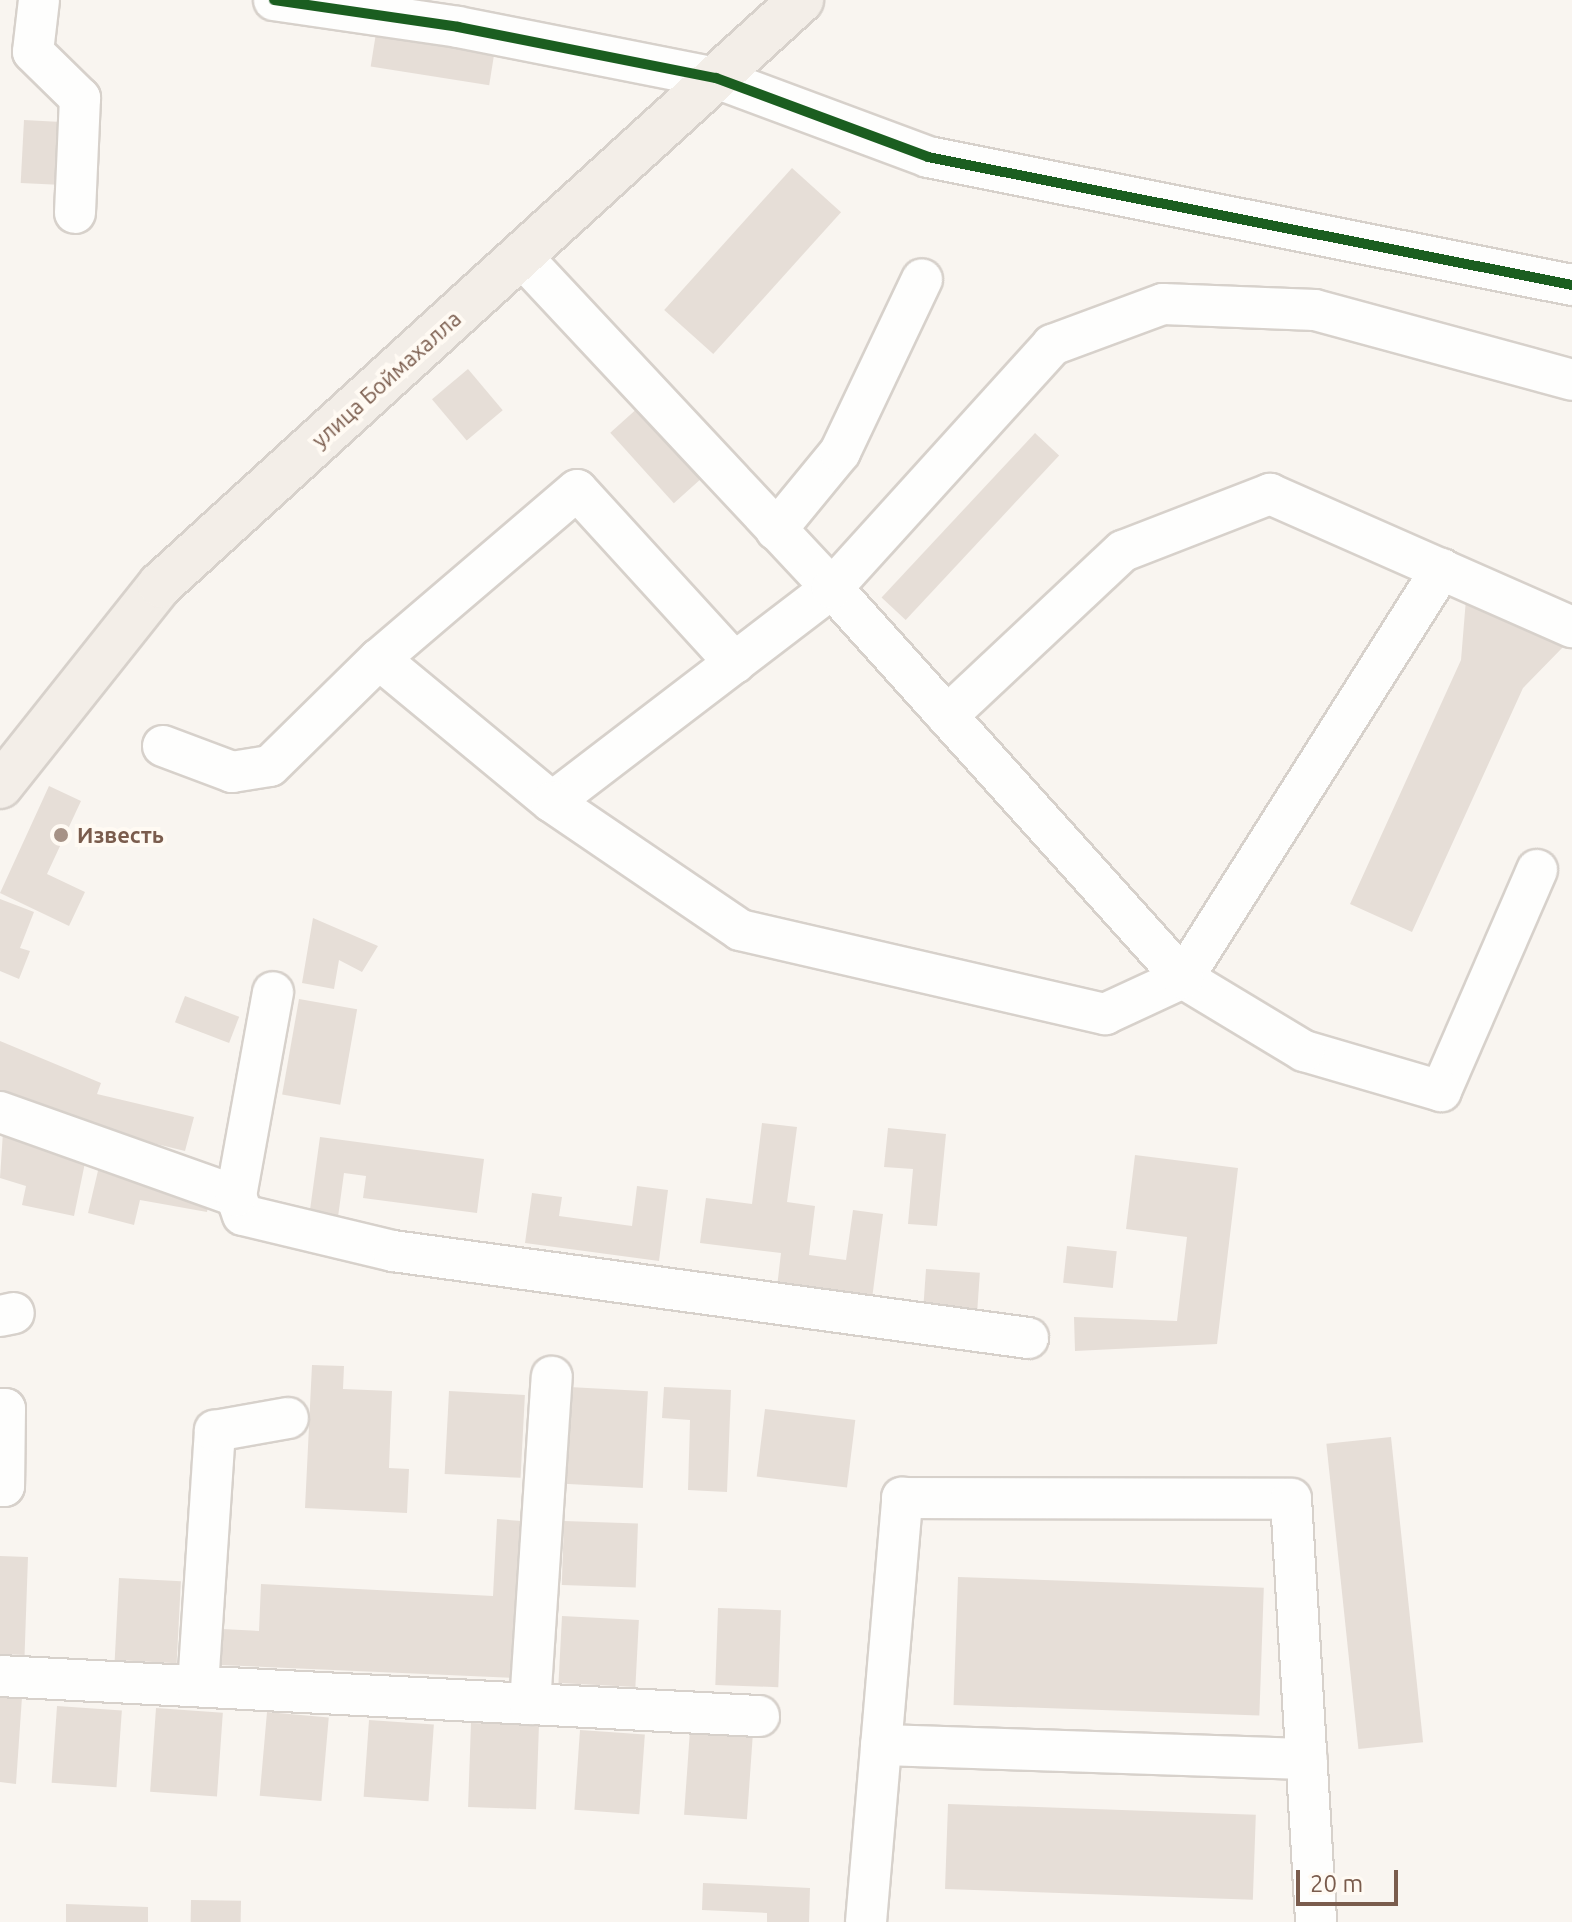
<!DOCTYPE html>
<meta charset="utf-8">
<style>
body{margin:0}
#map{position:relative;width:1572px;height:1922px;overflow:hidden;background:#f9f5f0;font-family:Ubuntu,sans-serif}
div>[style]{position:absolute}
.building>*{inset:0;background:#e6ded7;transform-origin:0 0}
.roads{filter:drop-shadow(2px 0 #d7d1cb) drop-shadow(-2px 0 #d7d1cb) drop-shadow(0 2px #d7d1cb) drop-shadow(0 -2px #d7d1cb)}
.minor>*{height:40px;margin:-20px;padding:0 20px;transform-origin:20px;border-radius:20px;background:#fefefd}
.major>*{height:44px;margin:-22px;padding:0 22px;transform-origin:22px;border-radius:22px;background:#f3eee8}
.cycleway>*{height:10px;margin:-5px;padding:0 5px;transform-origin:5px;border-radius:5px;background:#1b5e20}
.dots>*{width:22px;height:22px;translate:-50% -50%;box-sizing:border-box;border:4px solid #fffaf3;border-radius:50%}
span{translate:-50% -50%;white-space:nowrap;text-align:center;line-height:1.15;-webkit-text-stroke:8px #fffaf3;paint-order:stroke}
.street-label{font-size:22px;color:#7a5c4d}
.poi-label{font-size:22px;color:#7a5c4d;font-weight:700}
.left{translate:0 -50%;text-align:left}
.scale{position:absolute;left:1296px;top:1870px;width:102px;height:36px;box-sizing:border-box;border:4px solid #7a5c4d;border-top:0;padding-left:10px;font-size:24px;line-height:28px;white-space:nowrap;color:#7a5c4d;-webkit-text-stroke:6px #fffaf3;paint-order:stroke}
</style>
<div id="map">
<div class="building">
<div style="left:376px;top:33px;width:120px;height:34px;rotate:9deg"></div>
<div style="left:24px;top:120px;width:42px;height:63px;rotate:3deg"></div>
<div style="left:792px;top:168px;width:66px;height:191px;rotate:42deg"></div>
<div style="left:468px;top:369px;width:54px;height:47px;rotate:50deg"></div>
<div style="left:640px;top:406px;width:95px;height:40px;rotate:48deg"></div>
<div style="left:1035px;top:433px;width:33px;height:225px;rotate:43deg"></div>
<div style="clip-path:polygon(1466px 599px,1565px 645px,1523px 688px,1412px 932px,1350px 904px,1461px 660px)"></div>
<div style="clip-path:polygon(49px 786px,81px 801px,47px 874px,85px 892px,69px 926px,0 893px)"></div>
<div style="clip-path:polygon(0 899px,34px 912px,20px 948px,30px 951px,19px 979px,0 971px)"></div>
<div style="clip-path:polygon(313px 918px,378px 946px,362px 972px,339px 960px,334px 989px,302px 983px)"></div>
<div style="left:185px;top:996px;width:58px;height:28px;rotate:21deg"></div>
<div style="left:299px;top:999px;width:59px;height:97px;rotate:10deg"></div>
<div style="clip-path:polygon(0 1041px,101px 1083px,97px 1094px,194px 1117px,185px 1151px,83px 1126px,0 1097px)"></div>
<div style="clip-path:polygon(762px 1123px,797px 1127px,787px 1202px,815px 1206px,809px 1255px,846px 1260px,853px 1210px,883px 1214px,872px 1299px,777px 1287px,781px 1253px,700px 1243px,706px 1198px,752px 1204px)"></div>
<div style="clip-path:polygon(888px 1128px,946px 1134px,937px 1226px,908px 1224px,913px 1169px,884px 1167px)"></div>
<div style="clip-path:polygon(3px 1132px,87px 1153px,74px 1216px,22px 1205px,26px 1186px,0 1178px)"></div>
<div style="clip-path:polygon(320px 1137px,484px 1159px,477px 1213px,363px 1198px,366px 1176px,344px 1173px,338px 1217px,310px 1210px)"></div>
<div style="clip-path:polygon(1135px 1155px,1238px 1168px,1217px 1344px,1075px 1351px,1074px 1317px,1177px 1321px,1187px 1237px,1126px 1229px)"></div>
<div style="clip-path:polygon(101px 1158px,211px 1187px,207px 1212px,140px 1200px,134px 1225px,88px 1213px)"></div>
<div style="clip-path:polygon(637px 1186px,668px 1190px,659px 1261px,525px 1243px,532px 1193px,562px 1197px,559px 1216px,632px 1226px)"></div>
<div style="left:1067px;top:1246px;width:50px;height:37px;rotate:6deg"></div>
<div style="left:926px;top:1269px;width:54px;height:41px;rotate:4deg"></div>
<div style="clip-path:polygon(312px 1365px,344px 1366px,343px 1389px,392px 1391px,389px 1468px,409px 1469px,407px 1513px,305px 1508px)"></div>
<div style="left:569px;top:1387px;width:79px;height:97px;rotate:3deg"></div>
<div style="clip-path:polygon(664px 1387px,731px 1390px,727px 1492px,688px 1490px,690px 1420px,662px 1418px)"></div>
<div style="left:449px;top:1391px;width:76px;height:83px;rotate:3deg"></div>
<div style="left:765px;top:1409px;width:91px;height:68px;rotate:7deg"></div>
<div style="left:1391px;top:1437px;width:307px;height:65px;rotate:84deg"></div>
<div style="clip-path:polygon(497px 1519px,521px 1521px,514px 1678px,220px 1665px,222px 1629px,259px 1631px,261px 1584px,493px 1596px)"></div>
<div style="left:564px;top:1521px;width:74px;height:64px;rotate:2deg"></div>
<div style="left:0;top:1556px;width:28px;height:98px;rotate:2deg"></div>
<div style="left:958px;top:1577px;width:306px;height:128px;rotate:2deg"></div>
<div style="left:119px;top:1578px;width:62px;height:82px;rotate:3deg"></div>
<div style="left:718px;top:1608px;width:63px;height:77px;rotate:2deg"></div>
<div style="left:562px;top:1616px;width:77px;height:67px;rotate:3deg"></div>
<div style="clip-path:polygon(0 1696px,22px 1697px,16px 1784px,0 1782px)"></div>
<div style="left:57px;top:1706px;width:65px;height:77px;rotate:4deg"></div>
<div style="left:156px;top:1708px;width:67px;height:84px;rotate:4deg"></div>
<div style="left:267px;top:1712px;width:62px;height:84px;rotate:5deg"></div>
<div style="left:369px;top:1720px;width:65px;height:77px;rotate:4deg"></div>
<div style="left:471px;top:1723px;width:68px;height:84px;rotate:2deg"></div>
<div style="left:580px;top:1730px;width:65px;height:80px;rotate:4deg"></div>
<div style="left:690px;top:1730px;width:63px;height:85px;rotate:4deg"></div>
<div style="left:948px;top:1804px;width:308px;height:85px;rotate:2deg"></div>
<div style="clip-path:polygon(703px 1883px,810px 1888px,809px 1922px,767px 1922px,767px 1913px,702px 1910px)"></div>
<div style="left:191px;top:1900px;width:50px;height:22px;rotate:1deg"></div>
<div style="clip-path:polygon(66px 1904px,148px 1907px,148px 1922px,66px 1922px)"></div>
</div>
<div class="roads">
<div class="minor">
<div style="left:39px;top:0;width:52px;rotate:96.6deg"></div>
<div style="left:33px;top:52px;width:66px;rotate:44.4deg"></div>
<div style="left:80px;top:98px;width:115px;rotate:92.5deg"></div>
<div style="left:274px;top:0;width:186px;rotate:8.3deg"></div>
<div style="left:458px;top:27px;width:263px;rotate:11.2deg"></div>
<div style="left:716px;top:78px;width:226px;rotate:20.4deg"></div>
<div style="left:928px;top:157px;width:657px;rotate:11.24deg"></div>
<div style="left:521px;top:256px;width:455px;rotate:46.9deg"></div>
<div style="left:832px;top:588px;width:352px;rotate:142.6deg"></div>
<div style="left:776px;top:530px;width:101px;rotate:-50.6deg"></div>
<div style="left:840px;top:452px;width:191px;rotate:-64.6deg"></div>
<div style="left:735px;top:663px;width:234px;rotate:-132.4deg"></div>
<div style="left:577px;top:490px;width:260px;rotate:139.5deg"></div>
<div style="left:379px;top:659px;width:224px;rotate:39.6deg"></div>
<div style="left:552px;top:802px;width:227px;rotate:34.2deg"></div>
<div style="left:740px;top:930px;width:375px;rotate:13deg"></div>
<div style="left:1105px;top:1014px;width:86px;rotate:-24.8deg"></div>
<div style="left:1183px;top:978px;width:484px;rotate:-57.7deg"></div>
<div style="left:947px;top:716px;width:241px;rotate:-43.2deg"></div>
<div style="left:1123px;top:551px;width:158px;rotate:-21.2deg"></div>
<div style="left:1270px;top:494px;width:330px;rotate:23.8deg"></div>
<div style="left:163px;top:746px;width:74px;rotate:20.6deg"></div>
<div style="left:232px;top:772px;width:38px;rotate:-9deg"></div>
<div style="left:270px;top:766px;width:153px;rotate:-44.5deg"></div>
<div style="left:1537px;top:870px;width:241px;rotate:113.5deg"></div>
<div style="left:1441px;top:1091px;width:143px;rotate:-163.7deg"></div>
<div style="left:1304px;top:1051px;width:141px;rotate:-148.9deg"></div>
<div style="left:1183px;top:978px;width:525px;rotate:-131.99deg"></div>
<div style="left:832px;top:588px;width:328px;rotate:-47.8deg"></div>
<div style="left:1052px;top:345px;width:118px;rotate:-20.3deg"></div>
<div style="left:1163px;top:304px;width:152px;rotate:2.3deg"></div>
<div style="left:1315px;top:310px;width:266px;rotate:15.2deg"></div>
<div style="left:0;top:1112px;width:251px;rotate:19.6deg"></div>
<div style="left:236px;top:1196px;width:20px;rotate:70deg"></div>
<div style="left:243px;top:1215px;width:154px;rotate:13.5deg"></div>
<div style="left:393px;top:1251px;width:641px;rotate:7.8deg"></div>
<div style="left:236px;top:1196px;width:207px;rotate:-79.7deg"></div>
<div style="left:0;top:1316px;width:14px;rotate:-12deg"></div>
<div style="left:0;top:1409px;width:5px"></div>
<div style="left:5px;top:1409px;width:77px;rotate:90.7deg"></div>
<div style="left:4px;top:1486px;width:4px;rotate:180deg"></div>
<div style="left:0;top:1676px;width:760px;rotate:3.02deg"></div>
<div style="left:198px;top:1686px;width:256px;rotate:-86.2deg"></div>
<div style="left:215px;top:1431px;width:74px;rotate:-10.1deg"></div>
<div style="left:530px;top:1704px;width:328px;rotate:-86.2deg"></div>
<div style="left:881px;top:1745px;width:426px;rotate:1.9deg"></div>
<div style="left:866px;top:1922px;width:426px;rotate:-85.1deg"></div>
<div style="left:902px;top:1498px;width:389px;rotate:0.1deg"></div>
<div style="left:1291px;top:1499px;width:424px;rotate:86.6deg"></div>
</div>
<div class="major">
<div style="left:0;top:786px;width:257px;rotate:-51.5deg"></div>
<div style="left:160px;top:585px;width:868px;rotate:-42.38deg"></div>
</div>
</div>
<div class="cycleway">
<div style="left:274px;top:0;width:186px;rotate:8.3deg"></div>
<div style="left:458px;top:27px;width:263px;rotate:11.2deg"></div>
<div style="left:716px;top:78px;width:226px;rotate:20.4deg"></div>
<div style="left:928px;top:157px;width:657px;rotate:11.24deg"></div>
</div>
<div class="dots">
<div style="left:61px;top:835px;background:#a69286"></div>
</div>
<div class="street-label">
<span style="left:386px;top:379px;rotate:-42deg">улица Боймахалла</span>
</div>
<div class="poi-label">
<span class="left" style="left:77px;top:835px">Известь</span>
</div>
<div class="scale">20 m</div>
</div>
